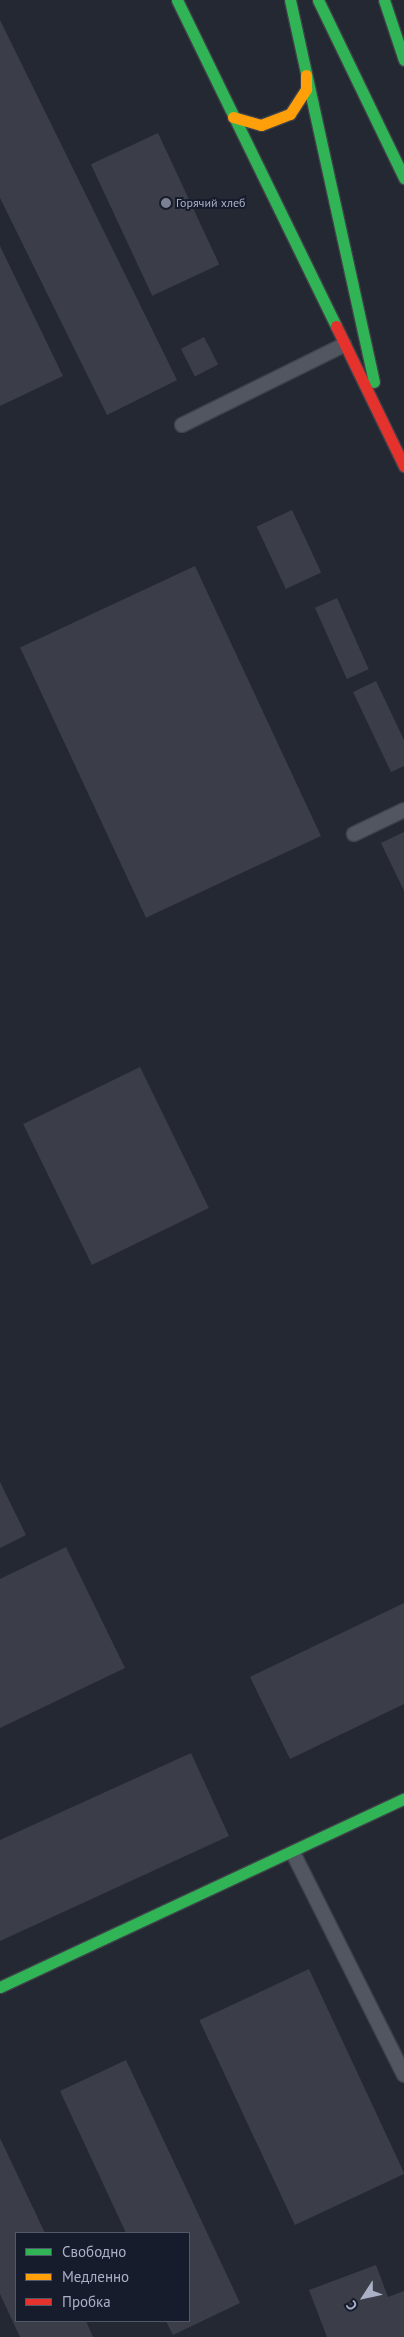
<!DOCTYPE html>
<meta charset="utf-8">
<style>
body{margin:0}
#map{position:relative;width:404px;height:2337px;overflow:hidden;background:#232832;font-family:"PT Sans",sans-serif}
div>[style]{position:absolute}
.building>*{inset:0;background:#3b3e48;transform-origin:0 0}
.roads{filter:drop-shadow(1px 0 #3f424a) drop-shadow(-1px 0 #3f424a) drop-shadow(0 1px #3f424a) drop-shadow(0 -1px #3f424a)}
.lane>*{height:14px;margin:-7px;padding:0 7px;transform-origin:7px;border-radius:7px;background:#525660}
.fast>*{height:11px;margin:-5.5px;padding:0 5.5px;transform-origin:5.5px;border-radius:5.5px;background:#30b455}
.slow>*{height:11px;margin:-5.5px;padding:0 5.5px;transform-origin:5.5px;border-radius:5.5px;background:#ff9f0a}
.jam>*{height:11px;margin:-5.5px;padding:0 5.5px;transform-origin:5.5px;border-radius:5.5px;background:#e5322d}
.dots>*{width:14px;height:14px;translate:-50% -50%;box-sizing:border-box;border:2px solid #161c2c;border-radius:50%}
span{translate:-50% -50%;white-space:nowrap;text-align:center;line-height:1.15;-webkit-text-stroke:4px #161c2c;paint-order:stroke}
.poi-label{font-size:12px;color:#aab1c6}
.left{translate:0 -50%;text-align:left}
.legend{position:absolute;left:15px;top:2232px;width:175px;height:90px;box-sizing:border-box;background:#161c2c;border:1px solid #51586a;margin:0;padding:6px 9px;list-style:none;font-size:15px;color:#aab1c6}
.legend li{display:flex;align-items:center;gap:10px;height:25px}
.legend b{width:25px;border:1px solid #51586a}
.north{position:absolute;left:339px;top:2272px;width:50px;height:50px;-webkit-text-stroke:4px #161c2c;paint-order:stroke;rotate:235deg;font-size:14px;font-weight:700;line-height:20px;text-align:center;color:#aab1c6}
.north::after{content:'';display:block;margin:auto;width:18px;height:22px;background:#aab1c6;clip-path:polygon(50% 0,100% 100%,50% 72%,0 100%)}
</style>
<div id="map">
<div class="building">
<div style="clip-path:polygon(0 20px,177px 380px,107px 415px,0 198px)"></div>
<div style="left:158px;top:133px;width:145px;height:74px;rotate:65deg"></div>
<div style="clip-path:polygon(0 246px,63px 376px,0 406px)"></div>
<div style="left:204px;top:337px;width:31px;height:26px;rotate:63deg"></div>
<div style="left:292px;top:510px;width:69px;height:39px;rotate:65deg"></div>
<div style="left:195px;top:566px;width:298px;height:193px;rotate:65deg"></div>
<div style="left:337px;top:598px;width:78px;height:24px;rotate:66deg"></div>
<div style="clip-path:polygon(376px 681px,404px 740px,404px 766px,391px 772px,353px 692px)"></div>
<div style="clip-path:polygon(404px 832px,404px 891px,381px 843px)"></div>
<div style="left:140px;top:1067px;width:157px;height:130px;rotate:64deg"></div>
<div style="clip-path:polygon(0 1482px,26px 1535px,0 1548px)"></div>
<div style="clip-path:polygon(66px 1547px,125px 1668px,0 1728px,0 1579px)"></div>
<div style="clip-path:polygon(404px 1603px,404px 1704px,290px 1759px,250px 1677px)"></div>
<div style="clip-path:polygon(191px 1753px,229px 1836px,0 1941px,0 1840px)"></div>
<div style="left:309px;top:1969px;width:226px;height:121px;rotate:65deg"></div>
<div style="clip-path:polygon(126px 2060px,240px 2303px,173px 2335px,166px 2321px,189px 2321px,189px 2233px,126px 2233px,60px 2091px)"></div>
<div style="clip-path:polygon(0 2138px,45px 2233px,16px 2233px,16px 2321px,86px 2321px,93px 2337px,20px 2337px,0 2294px)"></div>
<div style="clip-path:polygon(376px 2265px,388px 2297px,404px 2291px,404px 2337px,327px 2337px,309px 2290px)"></div>
</div>
<div class="roads">
<div class="lane">
<div style="left:182px;top:425px;width:181px;rotate:-26.3deg"></div>
<div style="left:354px;top:834px;width:55px;rotate:-25.6deg"></div>
<div style="left:293px;top:1853px;width:248px;rotate:63.4deg"></div>
</div>
<div class="fast">
<div style="left:177px;top:0;width:363px;rotate:64deg"></div>
<div style="left:290px;top:0;width:391px;rotate:77.6deg"></div>
<div style="left:318px;top:0;width:198px;rotate:64.2deg"></div>
<div style="left:384px;top:0;width:63px;rotate:71.6deg"></div>
<div style="left:0;top:1987px;width:446px;rotate:-25deg"></div>
</div>
<div class="slow">
<div style="left:233px;top:117px;width:29px;rotate:16deg"></div>
<div style="left:261px;top:125px;width:31px;rotate:-21deg"></div>
<div style="left:290px;top:114px;width:30px;rotate:-57deg"></div>
<div style="left:306px;top:89px;width:14px;rotate:-90deg"></div>
</div>
<div class="jam">
<div style="left:336px;top:326px;width:156px;rotate:64.1deg"></div>
</div>
</div>
<div class="dots">
<div style="left:166px;top:203px;background:#7b8192"></div>
</div>
<div class="poi-label">
<span class="left" style="left:176px;top:203px">Горячий хлеб</span>
</div>
<ul class="legend">
<li><b style="height:6px;background:#30b455"></b>Свободно</li>
<li><b style="height:6px;background:#ff9f0a"></b>Медленно</li>
<li><b style="height:6px;background:#e5322d"></b>Пробка</li>
</ul>
<div class="north">С</div>
</div>
